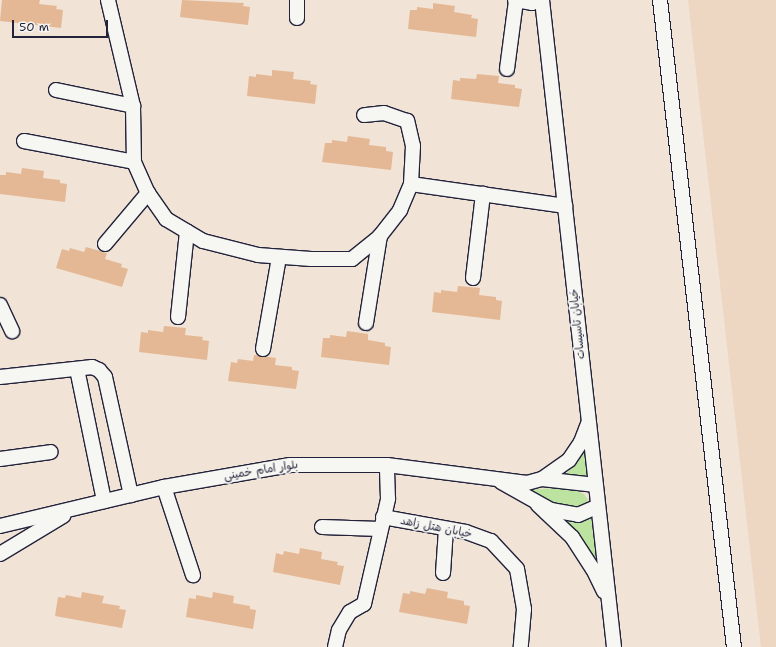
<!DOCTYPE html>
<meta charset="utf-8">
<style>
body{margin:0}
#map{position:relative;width:776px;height:647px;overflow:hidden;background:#f1e3d6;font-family:"Shantell Sans","Playpen Sans Arabic",sans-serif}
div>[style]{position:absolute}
.built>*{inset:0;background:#edd6c2}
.green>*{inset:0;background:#bce4a0}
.building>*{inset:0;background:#e4b894}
.roads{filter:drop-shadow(1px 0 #22223b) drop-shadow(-1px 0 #22223b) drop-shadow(0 1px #22223b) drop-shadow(0 -1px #22223b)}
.minor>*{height:14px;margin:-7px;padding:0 7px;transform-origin:7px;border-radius:7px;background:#f6f6f2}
span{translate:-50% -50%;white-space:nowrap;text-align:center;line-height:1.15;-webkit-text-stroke:3.5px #f6f6f2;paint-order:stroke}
.street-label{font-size:11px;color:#22223b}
.scale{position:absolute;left:12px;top:20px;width:96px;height:18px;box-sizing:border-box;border:2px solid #22223b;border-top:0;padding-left:5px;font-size:12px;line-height:14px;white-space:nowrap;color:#22223b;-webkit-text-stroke:3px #f6f6f2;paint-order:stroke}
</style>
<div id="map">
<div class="built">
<div style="clip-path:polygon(688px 0,776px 0,776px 647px,761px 647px)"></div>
</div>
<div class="green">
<div style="clip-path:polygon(584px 442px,589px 479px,564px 477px,581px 456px)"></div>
<div style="clip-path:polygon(566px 487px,584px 494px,588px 500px,586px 506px,566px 509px,516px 491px)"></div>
<div style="clip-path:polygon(591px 515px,599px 572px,558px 517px)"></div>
</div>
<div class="building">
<div style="clip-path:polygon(2px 0,40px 0,39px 4px,57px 6px,56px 9px,63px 10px,61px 28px,0 21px)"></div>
<div style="clip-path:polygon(182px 0,244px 3px,243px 6px,250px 7px,248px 25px,180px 17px)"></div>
<div style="clip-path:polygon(433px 3px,455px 6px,454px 12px,472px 15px,471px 18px,478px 19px,476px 37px,408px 29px,410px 10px,417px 10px,417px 7px,433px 9px)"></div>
<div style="clip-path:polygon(272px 70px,294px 72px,293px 79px,311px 81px,310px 84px,317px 85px,315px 104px,247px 96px,249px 76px,256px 77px,256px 74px,272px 76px)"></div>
<div style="clip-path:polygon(477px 74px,499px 76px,498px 83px,515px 85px,515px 88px,522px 89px,519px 107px,451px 99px,453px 80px,460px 81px,460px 78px,476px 79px)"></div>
<div style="clip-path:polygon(348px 136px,370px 139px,369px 145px,386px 147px,386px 151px,393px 152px,391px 170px,322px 162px,325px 143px,332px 143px,332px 140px,347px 142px)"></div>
<div style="clip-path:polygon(22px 168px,44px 171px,43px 178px,60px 180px,60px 183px,67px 184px,65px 202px,0 194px,0 175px,6px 175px,6px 172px,21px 174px)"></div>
<div style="clip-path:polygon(86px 247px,107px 253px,105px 259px,122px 264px,121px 267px,128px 269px,122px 287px,56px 268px,62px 249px,69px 251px,70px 248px,84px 252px)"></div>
<div style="clip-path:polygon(458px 286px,480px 288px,479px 295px,496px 297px,496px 300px,502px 301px,500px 320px,432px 312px,434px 292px,441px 293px,441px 290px,457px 292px)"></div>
<div style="clip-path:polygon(164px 326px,186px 328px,185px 335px,203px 337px,202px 340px,209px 341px,207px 360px,139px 352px,141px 332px,148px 333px,148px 330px,163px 332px)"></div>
<div style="clip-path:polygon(347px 331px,368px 334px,368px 340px,385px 343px,385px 346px,391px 347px,389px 365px,321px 357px,323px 338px,330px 338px,330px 335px,346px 337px)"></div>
<div style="clip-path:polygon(254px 355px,276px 358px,275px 365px,292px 367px,292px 370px,299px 371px,296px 389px,228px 381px,231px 362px,237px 363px,238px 359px,253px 361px)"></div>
<div style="clip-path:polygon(300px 548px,322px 552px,321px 559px,338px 562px,337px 565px,344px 566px,340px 585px,273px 572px,276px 553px,283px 555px,284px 551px,299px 554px)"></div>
<div style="clip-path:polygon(427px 588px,448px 592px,447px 598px,464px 601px,464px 605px,470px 606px,467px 624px,399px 612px,403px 593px,410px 594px,410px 591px,425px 594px)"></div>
<div style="clip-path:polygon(82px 592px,104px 596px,102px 603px,120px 606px,119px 609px,126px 610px,122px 628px,55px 616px,58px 597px,65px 598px,66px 595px,81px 598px)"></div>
<div style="clip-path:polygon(213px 592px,234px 596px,233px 603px,250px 606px,250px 609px,256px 610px,253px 629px,186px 617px,189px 598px,196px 599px,196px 595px,212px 598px)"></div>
</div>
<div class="roads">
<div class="minor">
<div style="left:297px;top:0;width:18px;rotate:90deg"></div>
<div style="left:515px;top:0;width:17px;rotate:10deg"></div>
<div style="left:532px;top:3px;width:8px;rotate:-23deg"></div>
<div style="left:542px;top:0;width:651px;rotate:83.65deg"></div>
<div style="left:660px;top:0;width:651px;rotate:83.48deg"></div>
<div style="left:507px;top:69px;width:69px;rotate:-82.5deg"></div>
<div style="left:56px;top:90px;width:79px;rotate:11.7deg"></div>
<div style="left:133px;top:106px;width:109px;rotate:-103.3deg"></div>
<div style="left:133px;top:106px;width:56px;rotate:89deg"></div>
<div style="left:134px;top:162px;width:34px;rotate:66deg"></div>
<div style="left:148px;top:193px;width:32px;rotate:55deg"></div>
<div style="left:166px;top:219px;width:43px;rotate:30.7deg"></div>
<div style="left:203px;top:241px;width:57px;rotate:14.3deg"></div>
<div style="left:258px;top:255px;width:53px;rotate:4.3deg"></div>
<div style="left:311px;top:259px;width:41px"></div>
<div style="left:352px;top:259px;width:36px;rotate:-39deg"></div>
<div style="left:380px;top:236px;width:33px;rotate:-52deg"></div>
<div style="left:400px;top:210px;width:28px;rotate:-67deg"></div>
<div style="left:411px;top:184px;width:38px;rotate:-87deg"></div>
<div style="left:413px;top:146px;width:26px;rotate:-103deg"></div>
<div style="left:407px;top:121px;width:24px;rotate:-161deg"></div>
<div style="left:384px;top:113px;width:20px;rotate:174deg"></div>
<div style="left:24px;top:141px;width:112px;rotate:10.8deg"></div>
<div style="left:411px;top:184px;width:156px;rotate:8.1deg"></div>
<div style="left:105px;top:244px;width:67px;rotate:-49.9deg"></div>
<div style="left:473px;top:278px;width:85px;rotate:-83.2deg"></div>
<div style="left:0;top:305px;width:29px;rotate:65deg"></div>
<div style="left:178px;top:317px;width:86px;rotate:-84deg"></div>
<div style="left:366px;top:323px;width:88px;rotate:-80.9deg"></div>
<div style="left:263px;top:349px;width:93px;rotate:-80.1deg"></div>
<div style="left:77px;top:369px;width:135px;rotate:78.4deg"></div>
<div style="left:0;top:377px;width:93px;rotate:-6.2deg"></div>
<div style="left:92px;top:367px;width:8px;rotate:23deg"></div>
<div style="left:99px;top:370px;width:9px;rotate:49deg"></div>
<div style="left:105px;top:377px;width:121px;rotate:77.6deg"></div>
<div style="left:0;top:459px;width:51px;rotate:-7.8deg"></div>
<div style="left:542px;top:479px;width:54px;rotate:6.3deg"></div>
<div style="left:501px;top:482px;width:57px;rotate:29.2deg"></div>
<div style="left:551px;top:510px;width:27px;rotate:10deg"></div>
<div style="left:578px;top:515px;width:22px;rotate:-24deg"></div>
<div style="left:164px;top:487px;width:93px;rotate:71.8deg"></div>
<div style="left:538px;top:505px;width:47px;rotate:43.3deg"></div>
<div style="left:572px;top:537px;width:38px;rotate:57deg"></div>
<div style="left:593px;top:569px;width:25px;rotate:64deg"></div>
<div style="left:383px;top:517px;width:84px;rotate:10.2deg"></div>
<div style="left:466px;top:532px;width:27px;rotate:20deg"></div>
<div style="left:491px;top:541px;width:38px;rotate:47deg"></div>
<div style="left:517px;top:569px;width:41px;rotate:80.1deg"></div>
<div style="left:524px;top:609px;width:38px;rotate:95deg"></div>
<div style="left:0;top:526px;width:169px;rotate:-13.4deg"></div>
<div style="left:164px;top:487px;width:128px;rotate:-9.9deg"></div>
<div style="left:290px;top:465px;width:97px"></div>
<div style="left:387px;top:465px;width:141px;rotate:7.3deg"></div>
<div style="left:527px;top:483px;width:16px;rotate:-15deg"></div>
<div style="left:542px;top:479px;width:33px;rotate:-35deg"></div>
<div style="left:569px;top:460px;width:22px;rotate:-56deg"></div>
<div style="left:581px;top:442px;width:19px;rotate:-69deg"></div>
<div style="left:322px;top:527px;width:58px;rotate:2deg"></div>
<div style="left:0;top:554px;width:74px;rotate:-31.1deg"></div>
<div style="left:443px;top:573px;width:44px;rotate:-86.1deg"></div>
<div style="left:335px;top:647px;width:17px;rotate:-77deg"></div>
<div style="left:339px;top:630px;width:21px;rotate:-59deg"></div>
<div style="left:350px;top:612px;width:16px;rotate:-30deg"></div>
<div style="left:364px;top:604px;width:108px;rotate:-77.1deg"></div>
<div style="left:388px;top:499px;width:34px;rotate:-92deg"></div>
</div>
</div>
<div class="street-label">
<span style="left:578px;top:324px;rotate:-96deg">خیابان تاسیسات</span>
<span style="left:261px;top:471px;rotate:-9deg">بلوار امام خمینی</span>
<span style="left:436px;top:528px;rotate:11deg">خیابان هتل زاهد</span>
</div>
<div class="scale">50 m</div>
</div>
